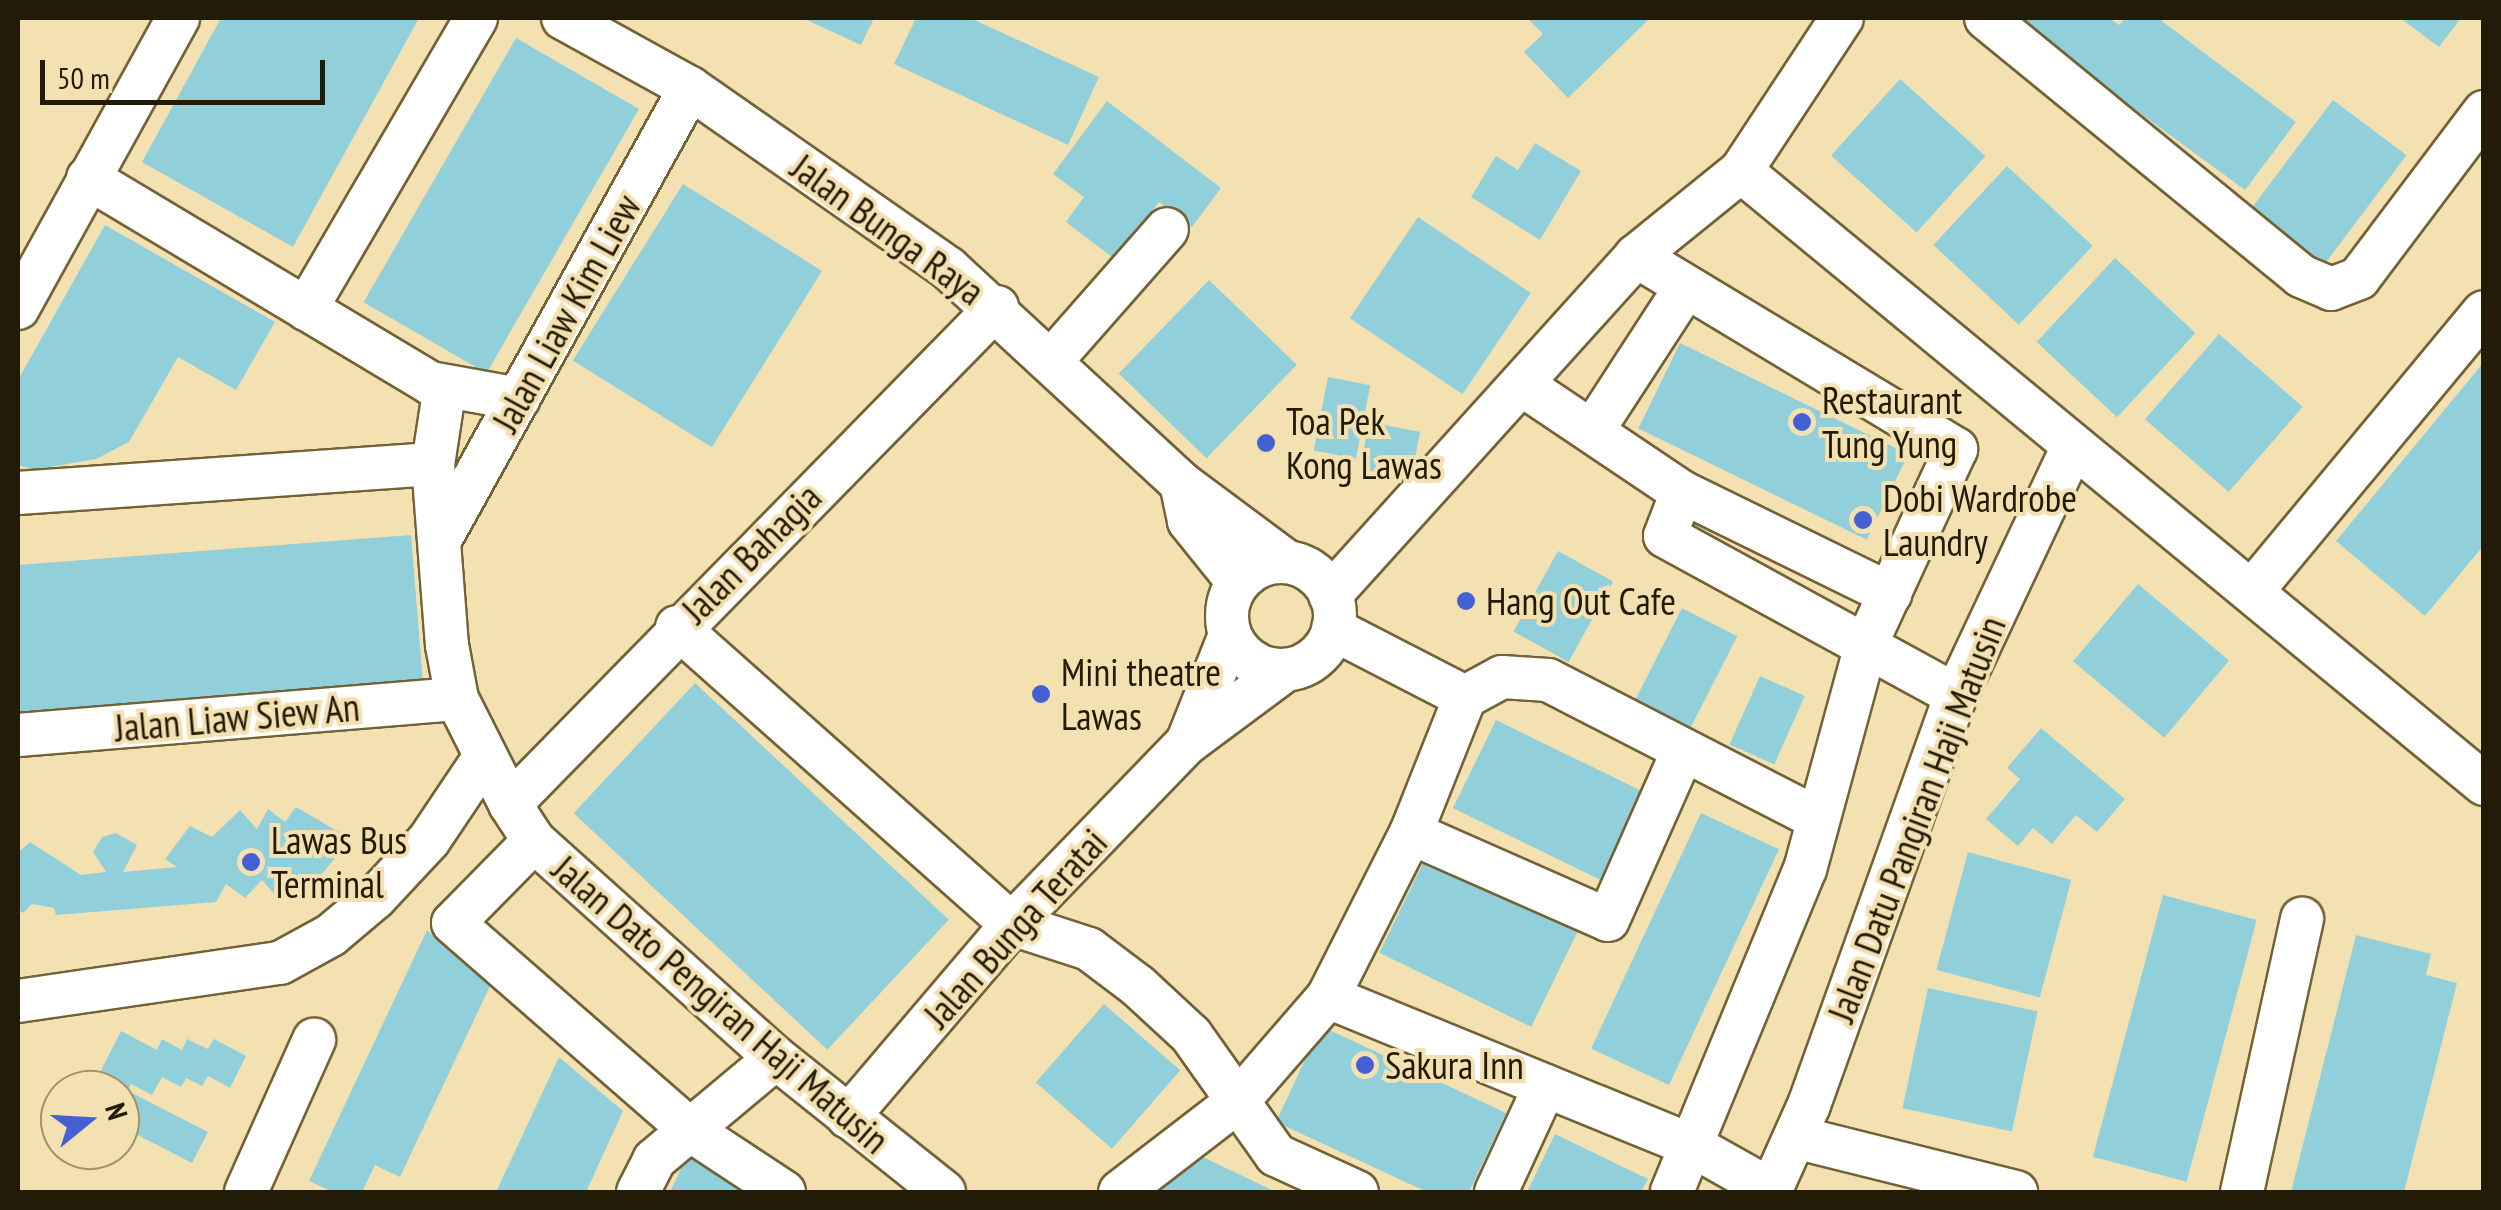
<!DOCTYPE html>
<style>
body{margin:0}
#map{position:relative;width:2501px;height:1210px;overflow:hidden;background:#f4e1b1;font-family:"PT Sans Narrow",sans-serif}
div>[style]{position:absolute}
.building>*{inset:0;background:#91d0db;transform-origin:0 0}
.roads{filter:drop-shadow(2px 0 #736236) drop-shadow(-2px 0 #736236) drop-shadow(0 2px #736236) drop-shadow(0 -2px #736236)}
.minor>*{height:42px;margin:-21px;padding:0 21px;transform-origin:21px;border-radius:21px;background:#fff}
.minor>.ring{margin:-21px;padding:0;box-sizing:content-box;background:none;border:42px solid #fff;border-radius:50%}
.dots>*{width:28px;height:28px;translate:-50% -50%;box-sizing:border-box;border:5px solid #f4e1b1;border-radius:50%}
span{translate:-50% -50%;white-space:nowrap;text-align:center;line-height:1.15;-webkit-text-stroke:8px #f4e1b1;paint-order:stroke}
.street-label{font-size:38px;color:#221b08}
.poi-label{font-size:38px;color:#221b08}
.left{translate:0 -50%;text-align:left}
.frame{position:absolute;inset:0;border:20px solid #221b08;pointer-events:none}
.north{position:absolute;left:40px;top:1070px;width:100px;height:100px;box-sizing:border-box;background:#f4e1b1;border:2px solid #a0926d;border-radius:50%;rotate:72deg;font-size:28px;font-weight:700;line-height:40px;text-align:center;color:#221b08}
.north::after{content:'';display:block;margin:auto;width:35px;height:45px;background:#4460d3;clip-path:polygon(50% 0,100% 100%,50% 72%,0 100%)}
.scale{position:absolute;left:40px;top:60px;width:285px;height:45px;box-sizing:border-box;border:5px solid #221b08;border-top:0;padding-left:12px;font-size:30px;line-height:35px;white-space:nowrap;color:#221b08;-webkit-text-stroke:8px #f4e1b1;paint-order:stroke}
</style>
<div id="map">
<div class="building">
<div style="clip-path:polygon(221px 18px,419px 18px,293px 247px,142px 162px)"></div>
<div style="clip-path:polygon(802px 18px,874px 18px,861px 45px)"></div>
<div style="clip-path:polygon(916px 18px,970px 18px,1099px 77px,1068px 145px,894px 64px)"></div>
<div style="clip-path:polygon(1527px 18px,1646px 18px,1648px 20px,1568px 98px,1524px 52px,1543px 34px)"></div>
<div style="clip-path:polygon(2010px 18px,2109px 18px,2119px 25px,2125px 18px,2158px 18px,2296px 122px,2245px 190px)"></div>
<div style="clip-path:polygon(2400px 18px,2461px 18px,2439px 47px)"></div>
<div style="left:516px;top:38px;width:142px;height:305px;rotate:30deg"></div>
<div style="left:1900px;top:79px;width:115px;height:103px;rotate:42deg"></div>
<div style="left:2333px;top:100px;width:92px;height:138px;rotate:37deg"></div>
<div style="clip-path:polygon(1107px 101px,1221px 188px,1192px 227px,1159px 202px,1116px 260px,1066px 222px,1084px 197px,1053px 174px)"></div>
<div style="clip-path:polygon(1535px 143px,1581px 171px,1540px 240px,1471px 197px,1496px 156px,1518px 170px)"></div>
<div style="left:2007px;top:166px;width:117px;height:108px;rotate:43deg"></div>
<div style="left:683px;top:184px;width:164px;height:208px;rotate:32deg"></div>
<div style="left:1418px;top:217px;width:136px;height:122px;rotate:34deg"></div>
<div style="clip-path:polygon(105px 225px,275px 322px,236px 390px,178px 357px,129px 442px,96px 459px,33px 470px,18px 465px,18px 380px)"></div>
<div style="left:2115px;top:258px;width:110px;height:115px;rotate:43deg"></div>
<div style="left:1209px;top:280px;width:122px;height:130px;rotate:44deg"></div>
<div style="left:2219px;top:334px;width:111px;height:113px;rotate:41deg"></div>
<div style="left:1680px;top:343px;width:254px;height:95px;rotate:26deg"></div>
<div style="clip-path:polygon(2484px 362px,2484px 545px,2425px 616px,2336px 541px)"></div>
<div style="left:1328px;top:377px;width:43px;height:75px;rotate:11deg"></div>
<div style="left:1369px;top:422px;width:52px;height:48px;rotate:11deg"></div>
<div style="clip-path:polygon(411px 535px,423px 683px,25px 720px,18px 706px,18px 565px)"></div>
<div style="left:1558px;top:551px;width:63px;height:92px;rotate:29deg"></div>
<div style="left:2138px;top:584px;width:119px;height:101px;rotate:40deg"></div>
<div style="left:1682px;top:608px;width:62px;height:102px;rotate:27deg"></div>
<div style="left:1760px;top:676px;width:49px;height:75px;rotate:24deg"></div>
<div style="left:695px;top:683px;width:347px;height:178px;rotate:43deg"></div>
<div style="left:1496px;top:720px;width:174px;height:98px;rotate:26deg"></div>
<div style="clip-path:polygon(2041px 728px,2125px 799px,2097px 832px,2076px 815px,2052px 844px,2033px 828px,2018px 846px,1986px 819px,2020px 779px,2007px 768px)"></div>
<div style="clip-path:polygon(296px 807px,351px 839px,305px 894px,287px 881px,276px 896px,262px 880px,245px 898px,226px 884px,216px 902px,56px 915px,54px 908px,32px 904px,23px 913px,18px 909px,18px 853px,30px 842px,81px 875px,106px 872px,93px 852px,102px 837px,116px 833px,137px 845px,123px 872px,177px 867px,165px 859px,190px 826px,212px 837px,240px 810px,257px 829px,268px 809px,285px 822px)"></div>
<div style="left:1701px;top:813px;width:86px;height:260px;rotate:25deg"></div>
<div style="left:1968px;top:852px;width:107px;height:122px;rotate:15deg"></div>
<div style="left:1428px;top:853px;width:169px;height:111px;rotate:26deg"></div>
<div style="left:2163px;top:895px;width:97px;height:271px;rotate:15deg"></div>
<div style="clip-path:polygon(427px 930px,490px 986px,400px 1177px,375px 1165px,362px 1192px,333px 1192px,309px 1181px)"></div>
<div style="clip-path:polygon(2356px 935px,2431px 954px,2426px 975px,2457px 983px,2404px 1192px,2291px 1192px)"></div>
<div style="left:1928px;top:988px;width:112px;height:123px;rotate:12deg"></div>
<div style="left:1104px;top:1004px;width:101px;height:104px;rotate:41deg"></div>
<div style="clip-path:polygon(1321px 1026px,1506px 1113px,1469px 1192px,1427px 1192px,1276px 1122px)"></div>
<div style="clip-path:polygon(121px 1031px,157px 1050px,162px 1039px,182px 1050px,187px 1039px,208px 1049px,214px 1039px,246px 1056px,230px 1088px,208px 1076px,202px 1086px,186px 1078px,181px 1087px,162px 1077px,152px 1095px,131px 1084px,128px 1091px,208px 1132px,192px 1163px,120px 1126px,120px 1090px,91px 1090px)"></div>
<div style="clip-path:polygon(559px 1057px,623px 1111px,586px 1192px,496px 1192px)"></div>
<div style="clip-path:polygon(1555px 1134px,1648px 1179px,1641px 1192px,1527px 1192px)"></div>
<div style="clip-path:polygon(1190px 1151px,1276px 1192px,1139px 1192px)"></div>
<div style="clip-path:polygon(687px 1156px,765px 1192px,670px 1192px)"></div>
</div>
<div class="roads">
<div class="minor">
<div style="left:563px;top:18px;width:145px;rotate:28.9deg"></div>
<div style="left:690px;top:88px;width:315px;rotate:34.9deg"></div>
<div style="left:948px;top:268px;width:317px;rotate:42.7deg"></div>
<div style="left:1181px;top:483px;width:132px;rotate:36.7deg"></div>
<div style="left:1986px;top:18px;width:407px;rotate:39.3deg"></div>
<div style="left:2301px;top:276px;width:33px;rotate:23deg"></div>
<div style="left:2331px;top:289px;width:30px;rotate:-21deg"></div>
<div style="left:2359px;top:278px;width:208px;rotate:-53deg"></div>
<div style="left:1741px;top:171px;width:963px;rotate:39.52deg"></div>
<div style="left:88px;top:178px;width:399px;rotate:30.9deg"></div>
<div style="left:430px;top:383px;width:90px;rotate:10.2deg"></div>
<div style="left:1636px;top:256px;width:374px;rotate:31.1deg"></div>
<div style="left:1956px;top:449px;width:216px;rotate:114.7deg"></div>
<div style="left:1866px;top:645px;width:232px;rotate:105.2deg"></div>
<div style="left:1805px;top:869px;width:349px;rotate:112.4deg"></div>
<div style="left:18px;top:308px;width:331px;rotate:-61.1deg"></div>
<div style="left:306px;top:309px;width:337px;rotate:-59.7deg"></div>
<div style="left:1052px;top:360px;width:174px;rotate:-48.7deg"></div>
<div style="left:1521px;top:384px;width:194px;rotate:33.9deg"></div>
<div style="left:1682px;top:492px;width:232px;rotate:26.1deg"></div>
<div style="left:445px;top:386px;width:79px;rotate:98.7deg"></div>
<div style="left:433px;top:464px;width:182px;rotate:85.6deg"></div>
<div style="left:447px;top:645px;width:55px;rotate:79.5deg"></div>
<div style="left:457px;top:699px;width:118px;rotate:63.2deg"></div>
<div style="left:510px;top:804px;width:44px;rotate:57deg"></div>
<div style="left:534px;top:841px;width:325px;rotate:41.9deg"></div>
<div style="left:776px;top:1058px;width:215px;rotate:38.6deg"></div>
<div style="left:1593px;top:430px;width:167px;rotate:-57deg"></div>
<div style="left:1181px;top:483px;width:39px;rotate:78deg"></div>
<div style="left:1189px;top:521px;width:78px;rotate:51.2deg"></div>
<div style="left:1682px;top:492px;width:47px;rotate:111.1deg"></div>
<div style="left:1665px;top:536px;width:332px;rotate:28.7deg"></div>
<div style="left:18px;top:493px;width:416px;rotate:-4deg"></div>
<div style="left:441px;top:538px;width:514px;rotate:-61.04deg"></div>
<div class="ring" style="left:1227px;top:562px;width:66px;height:66px"></div>
<div style="left:2253px;top:590px;width:361px;rotate:-50.3deg"></div>
<div style="left:1330px;top:595px;width:457px;rotate:-47.9deg"></div>
<div style="left:1636px;top:256px;width:135px;rotate:-39deg"></div>
<div style="left:1741px;top:171px;width:183px;rotate:-56.6deg"></div>
<div style="left:677px;top:627px;width:448px;rotate:41.6deg"></div>
<div style="left:1012px;top:924px;width:81px;rotate:18deg"></div>
<div style="left:1089px;top:949px;width:61px;rotate:37.1deg"></div>
<div style="left:1138px;top:986px;width:72px;rotate:42.8deg"></div>
<div style="left:1191px;top:1035px;width:147px;rotate:54.7deg"></div>
<div style="left:1276px;top:1155px;width:89px;rotate:24.6deg"></div>
<div style="left:1333px;top:629px;width:148px;rotate:27.3deg"></div>
<div style="left:18px;top:735px;width:440px;rotate:-4.7deg"></div>
<div style="left:1187px;top:743px;width:116px;rotate:-68.3deg"></div>
<div style="left:510px;top:804px;width:696px;rotate:-45.58deg"></div>
<div style="left:1411px;top:833px;width:215px;rotate:23.8deg"></div>
<div style="left:1608px;top:920px;width:183px;rotate:-66.1deg"></div>
<div style="left:534px;top:841px;width:115px;rotate:134.6deg"></div>
<div style="left:453px;top:923px;width:318px;rotate:41.1deg"></div>
<div style="left:693px;top:1132px;width:109px;rotate:33.4deg"></div>
<div style="left:1328px;top:997px;width:392px;rotate:22.2deg"></div>
<div style="left:1691px;top:1145px;width:92px;rotate:29.4deg"></div>
<div style="left:18px;top:1001px;width:265px;rotate:-8.3deg"></div>
<div style="left:280px;top:963px;width:58px;rotate:-28.8deg"></div>
<div style="left:331px;top:935px;width:57px;rotate:-40.1deg"></div>
<div style="left:375px;top:898px;width:79px;rotate:-47deg"></div>
<div style="left:429px;top:840px;width:99px;rotate:-56.1deg"></div>
<div style="left:848px;top:1117px;width:253px;rotate:-49.6deg"></div>
<div style="left:1012px;top:924px;width:252px;rotate:-46deg"></div>
<div style="left:1187px;top:743px;width:121px;rotate:-36.6deg"></div>
<div style="left:1795px;top:1137px;width:228px;rotate:14deg"></div>
<div style="left:246px;top:1192px;width:167px;rotate:-65.9deg"></div>
<div style="left:638px;top:1192px;width:36px;rotate:-63deg"></div>
<div style="left:654px;top:1160px;width:159px;rotate:-39.9deg"></div>
<div style="left:1120px;top:1192px;width:148px;rotate:-37.6deg"></div>
<div style="left:1237px;top:1102px;width:139px;rotate:-49.1deg"></div>
<div style="left:1328px;top:997px;width:184px;rotate:-63.2deg"></div>
<div style="left:1411px;top:833px;width:146px;rotate:-68.3deg"></div>
<div style="left:1465px;top:697px;width:42px;rotate:-28.4deg"></div>
<div style="left:1502px;top:677px;width:46px;rotate:3.7deg"></div>
<div style="left:1548px;top:680px;width:301px;rotate:27.2deg"></div>
<div style="left:1496px;top:1192px;width:117px;rotate:-65.2deg"></div>
<div style="left:1770px;top:1192px;width:95px;rotate:-65.9deg"></div>
<div style="left:1809px;top:1105px;width:436px;rotate:-70.3deg"></div>
<div style="left:1956px;top:695px;width:272px;rotate:-64.8deg"></div>
<div style="left:2242px;top:1192px;width:280px;rotate:-77.6deg"></div>
</div>
</div>
<div class="dots">
<div style="left:1802px;top:422px;background:#4460d3"></div>
<div style="left:1266px;top:443px;background:#4460d3"></div>
<div style="left:1863px;top:520px;background:#4460d3"></div>
<div style="left:1466px;top:601px;background:#4460d3"></div>
<div style="left:1041px;top:694px;background:#4460d3"></div>
<div style="left:251px;top:862px;background:#4460d3"></div>
<div style="left:1365px;top:1065px;background:#4460d3"></div>
</div>
<div class="street-label">
<span style="left:888px;top:229px;rotate:36deg">Jalan Bunga Raya</span>
<span style="left:566px;top:313px;rotate:-61deg">Jalan Liaw Kim Liew</span>
<span style="left:751px;top:553px;rotate:-45deg">Jalan Bahagia</span>
<span style="left:237px;top:717px;rotate:-5deg">Jalan Liaw Siew An</span>
<span style="left:1916px;top:819px;rotate:-69deg">Jalan Datu Pangiran Haji Matusin</span>
<span style="left:1015px;top:928px;rotate:-48deg">Jalan Bunga Teratai</span>
<span style="left:721px;top:1004px;rotate:41deg">Jalan Dato Pengiran Haji Matusin</span>
</div>
<div class="poi-label">
<span class="left" style="left:1822px;top:422px">Restaurant<br>Tung Yung</span>
<span class="left" style="left:1286px;top:443px">Toa Pek<br>Kong Lawas</span>
<span class="left" style="left:1883px;top:520px">Dobi Wardrobe<br>Laundry</span>
<span class="left" style="left:1486px;top:601px">Hang Out Cafe</span>
<span class="left" style="left:1061px;top:694px">Mini theatre<br>Lawas</span>
<span class="left" style="left:271px;top:862px">Lawas Bus<br>Terminal</span>
<span class="left" style="left:1385px;top:1065px">Sakura Inn</span>
</div>
<div class="frame"></div>
<div class="north">N</div>
<div class="scale">50 m</div>
</div>
